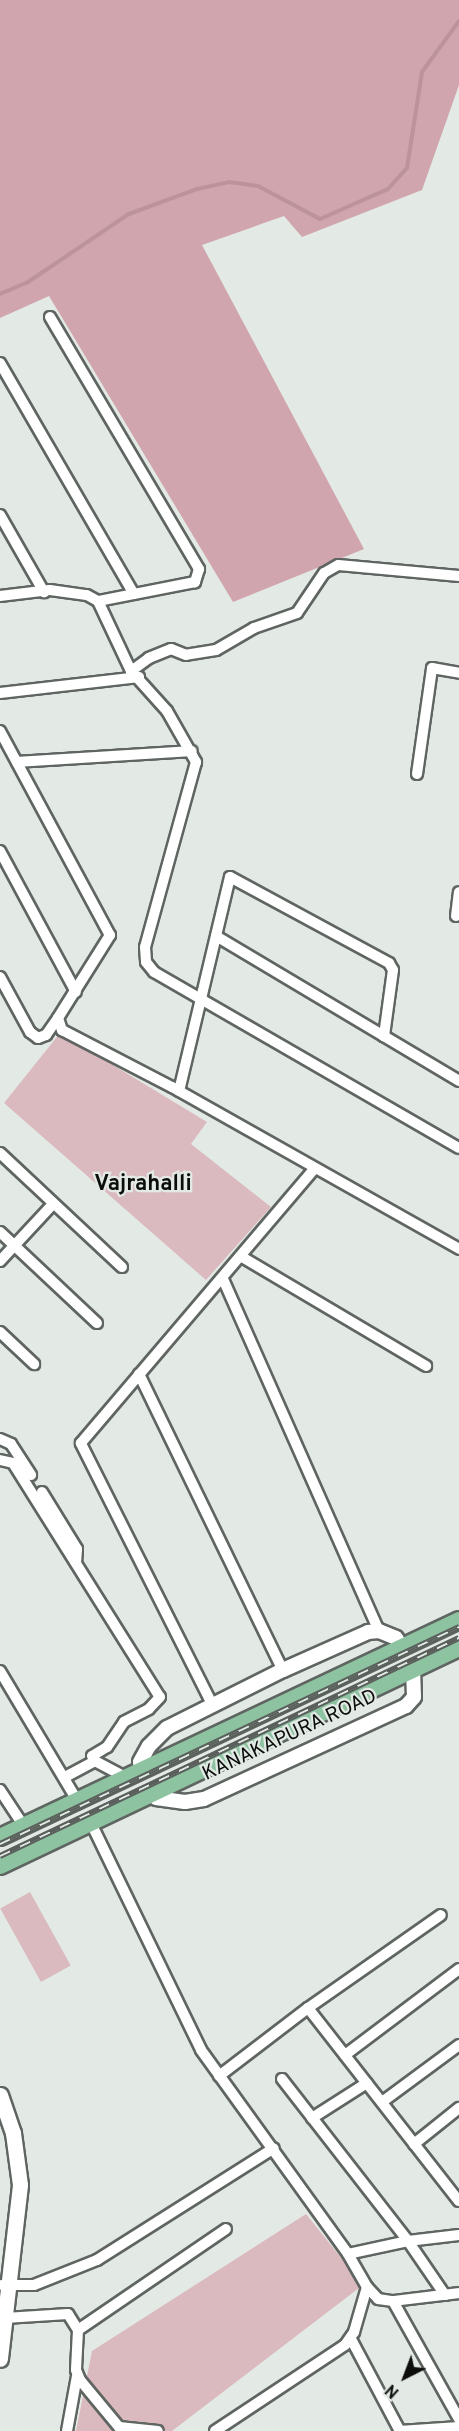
<!DOCTYPE html>
<style>
body{margin:0}
#map{position:relative;width:459px;height:2431px;overflow:hidden;background:#e3eae5;font-family:Overpass,sans-serif}
div>[style]{position:absolute}
.green>*{inset:0;background:#dab9bf;transform-origin:0 0}
.forest>*{inset:0;background:#d0a5ad}
.stream>*{height:4px;margin:-2px;padding:0 2px;transform-origin:2px;border-radius:2px;background:#bd939b}
.roads{filter:drop-shadow(2px 0 #5f6561) drop-shadow(-2px 0 #5f6561) drop-shadow(0 2px #5f6561) drop-shadow(0 -2px #5f6561)}
.minor>*{height:10px;margin:-5px;padding:0 5px;transform-origin:5px;border-radius:5px;background:#fff}
.tertiary>*{height:14px;margin:-7px;padding:0 7px;transform-origin:7px;border-radius:7px;background:#fff}
.secondary>*{height:15px;margin:-7.5px;padding:0 7.5px;transform-origin:7.5px;border-radius:7.5px;background:#fff}
.trunk>*{height:16px;margin:-8px;padding:0 8px;transform-origin:8px;border-radius:8px;background:#8ec3a2}
.rail>*{height:6px;margin-top:-3px;transform-origin:0;background:repeating-linear-gradient(90deg,#e3eae5 0 11px,#5b5f5c 0 22px);box-sizing:border-box;border-block:2px solid #5b5f5c}
span{translate:-50% -50%;white-space:nowrap;text-align:center;line-height:1.15;-webkit-text-stroke:4.5px #e3eae5;paint-order:stroke}
.street-label{font-size:20px;color:#0c0e0c}
.quarter-label{font-size:22px;color:#0c0e0c;font-weight:700}
.north{position:absolute;left:375px;top:2347px;width:60px;height:60px;-webkit-text-stroke:4px #e3eae5;paint-order:stroke;rotate:222deg;font-size:16px;font-weight:700;line-height:24px;text-align:center;color:#0c0e0c}
.north::after{content:'';display:block;margin:auto;width:21px;height:27px;background:#0c0e0c;clip-path:polygon(50% 0,100% 100%,50% 72%,0 100%)}
</style>
<div id="map">
<div class="green">
<div style="clip-path:polygon(60px 1033px,207px 1122px,191px 1144px,271px 1207px,206px 1280px,4px 1103px)"></div>
<div style="left:30px;top:1892px;width:84px;height:34px;rotate:61deg"></div>
<div style="clip-path:polygon(306px 2214px,363px 2285px,172px 2431px,76px 2431px,92px 2351px)"></div>
</div>
<div class="forest">
<div style="clip-path:polygon(0 0,459px 0,459px 85px,422px 190px,302px 237px,284px 216px,202px 245px,364px 549px,233px 602px,49px 296px,0 318px)"></div>
</div>
<div class="stream">
<div style="left:0;top:294px;width:30px;rotate:-23deg"></div>
<div style="left:28px;top:282px;width:122px;rotate:-34deg"></div>
<div style="left:129px;top:214px;width:72px;rotate:-20.2deg"></div>
<div style="left:197px;top:189px;width:33px;rotate:-12deg"></div>
<div style="left:229px;top:182px;width:29px;rotate:8deg"></div>
<div style="left:258px;top:186px;width:70px;rotate:28deg"></div>
<div style="left:320px;top:219px;width:74px;rotate:-23.8deg"></div>
<div style="left:388px;top:189px;width:28px;rotate:-48deg"></div>
<div style="left:407px;top:168px;width:97px;rotate:-81.1deg"></div>
<div style="left:422px;top:72px;width:63px;rotate:-54deg"></div>
</div>
<div class="roads">
<div class="minor">
<div style="left:50px;top:317px;width:293px;rotate:59.4deg"></div>
<div style="left:199px;top:569px;width:14px;rotate:107deg"></div>
<div style="left:195px;top:582px;width:99px;rotate:168.9deg"></div>
<div style="left:0;top:363px;width:267px;rotate:59.9deg"></div>
<div style="left:0;top:515px;width:89px;rotate:60.3deg"></div>
<div style="left:459px;top:576px;width:121px;rotate:-174.8deg"></div>
<div style="left:338px;top:565px;width:16px;rotate:150deg"></div>
<div style="left:324px;top:573px;width:48px;rotate:124deg"></div>
<div style="left:297px;top:613px;width:46px;rotate:160.8deg"></div>
<div style="left:254px;top:628px;width:44px;rotate:149.9deg"></div>
<div style="left:216px;top:650px;width:30px;rotate:171deg"></div>
<div style="left:186px;top:655px;width:16px;rotate:-158deg"></div>
<div style="left:171px;top:649px;width:24px;rotate:158deg"></div>
<div style="left:149px;top:658px;width:22px;rotate:144deg"></div>
<div style="left:131px;top:671px;width:54px;rotate:48deg"></div>
<div style="left:167px;top:711px;width:59px;rotate:60.4deg"></div>
<div style="left:196px;top:762px;width:192px;rotate:105.4deg"></div>
<div style="left:145px;top:947px;width:15px;rotate:86deg"></div>
<div style="left:146px;top:962px;width:13px;rotate:51deg"></div>
<div style="left:154px;top:972px;width:352px;rotate:30deg"></div>
<div style="left:0;top:596px;width:50px;rotate:-6.8deg"></div>
<div style="left:50px;top:590px;width:37px;rotate:8deg"></div>
<div style="left:87px;top:595px;width:13px;rotate:29deg"></div>
<div style="left:98px;top:601px;width:77px;rotate:64.8deg"></div>
<div style="left:0;top:693px;width:140px;rotate:-6.6deg"></div>
<div style="left:0;top:731px;width:232px;rotate:61.7deg"></div>
<div style="left:110px;top:935px;width:98px;rotate:122.1deg"></div>
<div style="left:58px;top:1018px;width:13px;rotate:72deg"></div>
<div style="left:62px;top:1030px;width:124px;rotate:27.4deg"></div>
<div style="left:172px;top:1087px;width:330px;rotate:29.4deg"></div>
<div style="left:17px;top:762px;width:175px;rotate:-3.6deg"></div>
<div style="left:417px;top:774px;width:107px;rotate:-81.9deg"></div>
<div style="left:432px;top:668px;width:27px;rotate:10deg"></div>
<div style="left:0;top:851px;width:160px;rotate:61.7deg"></div>
<div style="left:456px;top:916px;width:24px;rotate:-83deg"></div>
<div style="left:216px;top:936px;width:283px;rotate:30.8deg"></div>
<div style="left:0;top:977px;width:63px;rotate:61.4deg"></div>
<div style="left:30px;top:1032px;width:10px;rotate:37deg"></div>
<div style="left:38px;top:1038px;width:9px;rotate:-21deg"></div>
<div style="left:46px;top:1035px;width:21px;rotate:-55deg"></div>
<div style="left:179px;top:1091px;width:220px;rotate:-76.6deg"></div>
<div style="left:230px;top:877px;width:181px;rotate:28.4deg"></div>
<div style="left:389px;top:963px;width:8px;rotate:60deg"></div>
<div style="left:393px;top:970px;width:67px;rotate:97.8deg"></div>
<div style="left:0;top:1153px;width:167px;rotate:43.1deg"></div>
<div style="left:0;top:1232px;width:133px;rotate:43.2deg"></div>
<div style="left:242px;top:1257px;width:214px;rotate:30.6deg"></div>
<div style="left:0;top:1261px;width:78px;rotate:-47.1deg"></div>
<div style="left:223px;top:1279px;width:385px;rotate:66.1deg"></div>
<div style="left:0;top:1332px;width:47px;rotate:43.3deg"></div>
<div style="left:139px;top:1374px;width:329px;rotate:64.1deg"></div>
<div style="left:0;top:1439px;width:12px;rotate:24deg"></div>
<div style="left:11px;top:1444px;width:37px;rotate:57deg"></div>
<div style="left:0;top:1460px;width:13px;rotate:13deg"></div>
<div style="left:13px;top:1463px;width:276px;rotate:57.9deg"></div>
<div style="left:160px;top:1697px;width:16px;rotate:133deg"></div>
<div style="left:149px;top:1709px;width:28px;rotate:153deg"></div>
<div style="left:124px;top:1722px;width:30px;rotate:124deg"></div>
<div style="left:107px;top:1747px;width:17px;rotate:149deg"></div>
<div style="left:92px;top:1756px;width:6px;rotate:59deg"></div>
<div style="left:42px;top:1492px;width:67px;rotate:58.4deg"></div>
<div style="left:77px;top:1549px;width:14px;rotate:94deg"></div>
<div style="left:0;top:1671px;width:150px;rotate:59.2deg"></div>
<div style="left:212px;top:1704px;width:292px;rotate:-116.7deg"></div>
<div style="left:81px;top:1443px;width:360px;rotate:-49.6deg"></div>
<div style="left:95px;top:1761px;width:32px;rotate:28deg"></div>
<div style="left:65px;top:1777px;width:34px;rotate:-28deg"></div>
<div style="left:0;top:1790px;width:42px;rotate:56.7deg"></div>
<div style="left:90px;top:1821px;width:254px;rotate:64.1deg"></div>
<div style="left:201px;top:2050px;width:251px;rotate:54.2deg"></div>
<div style="left:348px;top:2254px;width:38px;rotate:60deg"></div>
<div style="left:367px;top:2287px;width:16px;rotate:47deg"></div>
<div style="left:378px;top:2299px;width:15px;rotate:8deg"></div>
<div style="left:393px;top:2301px;width:66px;rotate:-6.9deg"></div>
<div style="left:308px;top:2008px;width:162px;rotate:-35deg"></div>
<div style="left:345px;top:2055px;width:143px;rotate:-37deg"></div>
<div style="left:219px;top:2076px;width:112px;rotate:-37.4deg"></div>
<div style="left:308px;top:2008px;width:245px;rotate:52deg"></div>
<div style="left:282px;top:2079px;width:205px;rotate:52.1deg"></div>
<div style="left:408px;top:2241px;width:61px;rotate:167.8deg"></div>
<div style="left:382px;top:2102px;width:96px;rotate:-36.5deg"></div>
<div style="left:312px;top:2118px;width:65px;rotate:-32.5deg"></div>
<div style="left:414px;top:2144px;width:58px;rotate:-38.7deg"></div>
<div style="left:2px;top:2285px;width:32px"></div>
<div style="left:34px;top:2285px;width:68px;rotate:-21.6deg"></div>
<div style="left:97px;top:2260px;width:209px;rotate:-32.3deg"></div>
<div style="left:445px;top:2295px;width:65px;rotate:-124.4deg"></div>
<div style="left:408px;top:2241px;width:51px;rotate:-6.7deg"></div>
<div style="left:393px;top:2301px;width:135px;rotate:60.8deg"></div>
<div style="left:5px;top:2318px;width:63px;rotate:-3.6deg"></div>
<div style="left:68px;top:2314px;width:19px;rotate:58deg"></div>
<div style="left:78px;top:2330px;width:40px;rotate:92.9deg"></div>
<div style="left:76px;top:2370px;width:11px;rotate:68deg"></div>
<div style="left:80px;top:2380px;width:61px;rotate:50.3deg"></div>
<div style="left:119px;top:2427px;width:39px;rotate:6deg"></div>
<div style="left:78px;top:2330px;width:179px;rotate:-34.3deg"></div>
<div style="left:351px;top:2339px;width:104px;rotate:62deg"></div>
<div style="left:67px;top:2431px;width:56px;rotate:-79.7deg"></div>
<div style="left:215px;top:2431px;width:156px;rotate:-33.5deg"></div>
<div style="left:345px;top:2345px;width:16px;rotate:-55deg"></div>
<div style="left:354px;top:2332px;width:47px;rotate:-73.9deg"></div>
<div style="left:399px;top:2431px;width:60px;rotate:-3.8deg"></div>
</div>
<div class="tertiary">
<div style="left:142px;top:1767px;width:5px;rotate:-112deg"></div>
<div style="left:140px;top:1762px;width:18px;rotate:-61deg"></div>
<div style="left:149px;top:1746px;width:25px;rotate:-45deg"></div>
<div style="left:167px;top:1728px;width:130px;rotate:-26.6deg"></div>
<div style="left:283px;top:1670px;width:93px;rotate:-24.1deg"></div>
<div style="left:368px;top:1632px;width:11px;rotate:-5deg"></div>
<div style="left:379px;top:1631px;width:18px;rotate:22deg"></div>
<div style="left:396px;top:1638px;width:9px;rotate:58deg"></div>
<div style="left:152px;top:1793px;width:6px;rotate:51deg"></div>
<div style="left:156px;top:1798px;width:29px;rotate:8deg"></div>
<div style="left:185px;top:1802px;width:19px;rotate:-9deg"></div>
<div style="left:204px;top:1799px;width:222px;rotate:-24.7deg"></div>
<div style="left:406px;top:1706px;width:12px;rotate:-48deg"></div>
<div style="left:414px;top:1697px;width:28px;rotate:-92deg"></div>
</div>
<div class="secondary">
<div style="left:0;top:2095px;width:40px;rotate:71.1deg"></div>
<div style="left:13px;top:2133px;width:52px;rotate:82.3deg"></div>
<div style="left:20px;top:2185px;width:175px;rotate:96.6deg"></div>
</div>
<div class="trunk">
<div style="left:0;top:1837px;width:508px;rotate:-25.3deg"></div>
<div style="left:0;top:1866px;width:508px;rotate:-25.41deg"></div>
</div>
</div>
<div class="rail">
<div style="left:0;top:1844px;width:508px;rotate:-25.3deg"></div>
<div style="left:0;top:1856px;width:508px;rotate:-25.41deg"></div>
</div>
<div class="street-label">
<span style="left:290px;top:1736px;rotate:-25deg">KANAKAPURA ROAD</span>
</div>
<div class="quarter-label">
<span style="left:143px;top:1185px">Vajrahalli</span>
</div>
<div class="north">N</div>
</div>
